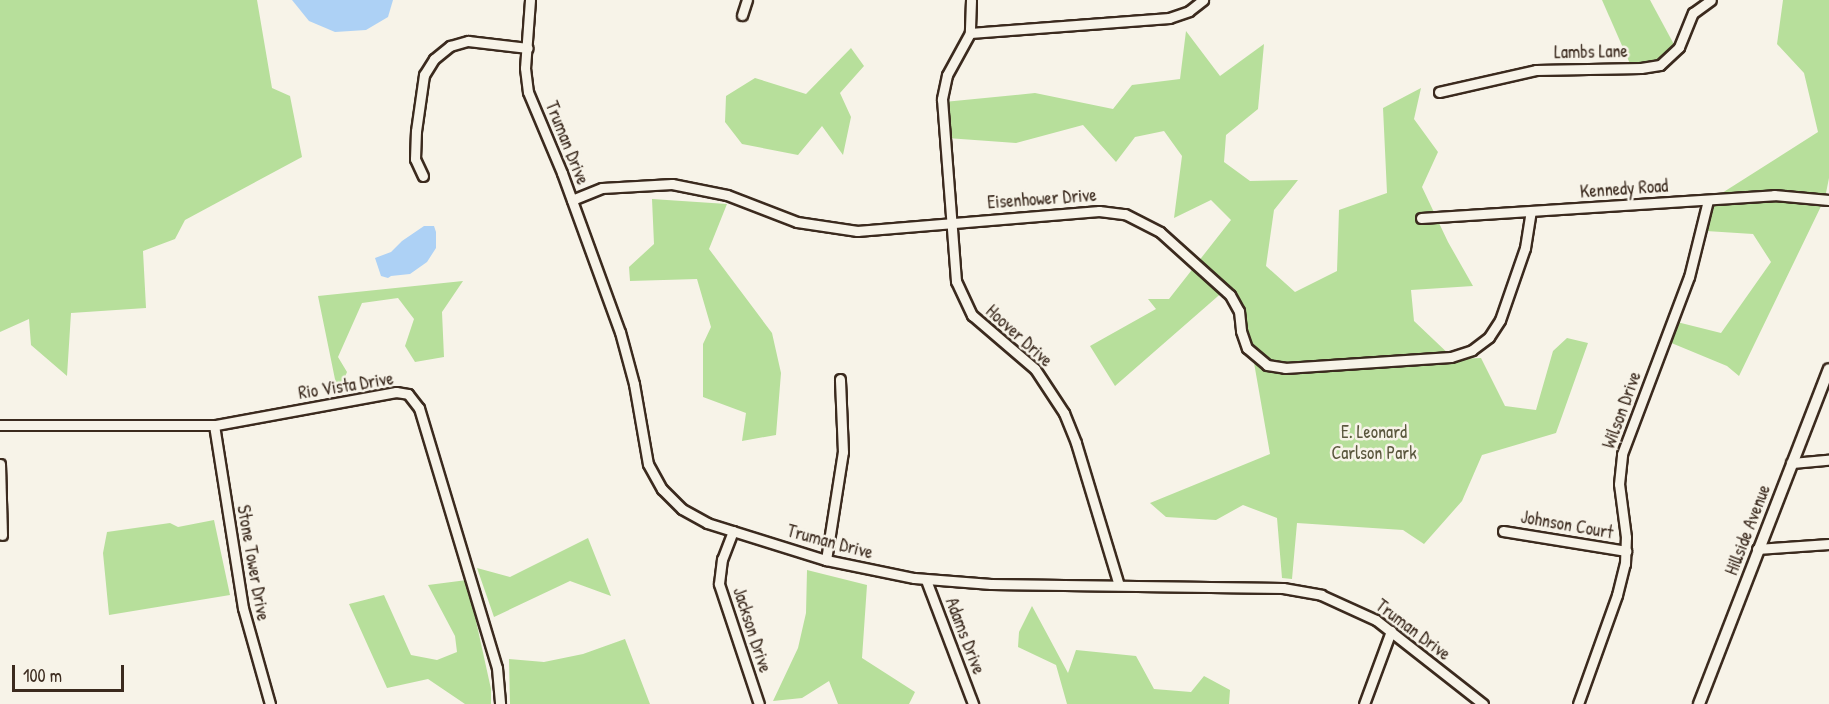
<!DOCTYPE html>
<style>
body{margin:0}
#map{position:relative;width:1829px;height:704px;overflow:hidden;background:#f7f3e8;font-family:"Patrick Hand",sans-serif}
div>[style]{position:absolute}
.green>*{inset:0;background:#b7df9b}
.water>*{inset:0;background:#add1f5}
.roads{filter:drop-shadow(2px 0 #3b2a1e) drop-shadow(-2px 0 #3b2a1e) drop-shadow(0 2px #3b2a1e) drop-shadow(0 -2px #3b2a1e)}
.minor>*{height:9px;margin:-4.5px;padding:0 4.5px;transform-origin:4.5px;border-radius:4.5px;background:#f7f3e8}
.major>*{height:10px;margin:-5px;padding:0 5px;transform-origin:5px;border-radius:5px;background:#f7f3e8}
span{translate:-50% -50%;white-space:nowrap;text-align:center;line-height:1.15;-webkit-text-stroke:5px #f7f3e8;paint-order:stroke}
.street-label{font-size:18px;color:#3b2a1e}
.park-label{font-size:18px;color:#5a573d}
.scale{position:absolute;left:12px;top:665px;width:112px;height:27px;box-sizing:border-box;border:3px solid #3b2a1e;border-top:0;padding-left:8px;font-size:18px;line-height:21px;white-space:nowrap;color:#3b2a1e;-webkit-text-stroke:4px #f7f3e8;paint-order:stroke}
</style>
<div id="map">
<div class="green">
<div style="clip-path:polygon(0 0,257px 0,272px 88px,290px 96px,302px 157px,185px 220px,175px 239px,143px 251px,146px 308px,71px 313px,67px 376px,31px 345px,29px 319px,0 332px)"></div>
<div style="clip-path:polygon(1602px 0,1650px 0,1677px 50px,1659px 66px,1631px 66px)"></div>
<div style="clip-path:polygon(1783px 0,1829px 0,1829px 178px,1825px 198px,1739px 376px,1727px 366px,1669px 342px,1677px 322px,1721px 333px,1771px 262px,1753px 234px,1706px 231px,1711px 200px,1818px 132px,1804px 73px,1777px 44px)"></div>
<div style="clip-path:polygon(1186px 31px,1220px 76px,1264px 44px,1258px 109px,1226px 135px,1224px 162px,1250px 181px,1298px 180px,1274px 210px,1266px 266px,1295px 292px,1337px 271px,1339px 210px,1387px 193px,1383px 108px,1421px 88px,1414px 119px,1438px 152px,1422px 187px,1448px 242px,1473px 286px,1411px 290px,1414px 321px,1454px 359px,1481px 358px,1505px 406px,1536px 410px,1553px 351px,1567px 338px,1588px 343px,1556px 433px,1482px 455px,1462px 501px,1424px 544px,1403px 530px,1297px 523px,1292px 579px,1282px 578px,1277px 518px,1243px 505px,1216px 520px,1166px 517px,1150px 503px,1270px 454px,1253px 357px,1225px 290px,1115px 386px,1090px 346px,1156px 309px,1148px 299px,1169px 299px,1231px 220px,1211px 200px,1174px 218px,1182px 156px,1164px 131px,1135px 137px,1116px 162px,1083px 125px,1016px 143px,947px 138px,944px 102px,1035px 93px,1113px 109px,1132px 85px,1180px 79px)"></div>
<div style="clip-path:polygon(851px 48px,864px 66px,840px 93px,851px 117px,843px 155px,822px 126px,798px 155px,742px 144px,725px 122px,726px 96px,755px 78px,806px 94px)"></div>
<div style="clip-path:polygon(652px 199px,727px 204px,709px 249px,772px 333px,781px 373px,776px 435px,742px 441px,746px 413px,703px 397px,703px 344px,711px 327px,697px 279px,630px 281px,629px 267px,654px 244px)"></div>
<div style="clip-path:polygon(463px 281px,442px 312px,444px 357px,415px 362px,405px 346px,414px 319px,398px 298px,362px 303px,338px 357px,347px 372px,338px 394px,318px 296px)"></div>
<div style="clip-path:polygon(214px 520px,230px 595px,109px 615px,103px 553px,107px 532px,170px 523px,178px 527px)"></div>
<div style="clip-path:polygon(588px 538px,611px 596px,570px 581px,494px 617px,477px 568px,510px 577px)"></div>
<div style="clip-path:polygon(807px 570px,867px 585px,862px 658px,915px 692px,909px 704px,838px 704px,829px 681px,802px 698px,773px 701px,798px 648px,806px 613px)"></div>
<div style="clip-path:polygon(467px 580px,491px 689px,491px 704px,465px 704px,428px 679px,387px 688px,349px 604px,384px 595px,411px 655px,437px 660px,457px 652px,455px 636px,428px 585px)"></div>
<div style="clip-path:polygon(1032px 606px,1068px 673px,1076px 650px,1136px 656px,1154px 689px,1191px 692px,1204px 676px,1230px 690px,1229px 704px,1067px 704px,1056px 665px,1018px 647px,1019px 632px)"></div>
<div style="clip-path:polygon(625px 639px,650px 704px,510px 704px,509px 659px,544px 662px,583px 654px)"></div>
</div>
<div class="water">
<div style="clip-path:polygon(292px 0,393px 0,388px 17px,366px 30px,335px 32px,309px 21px)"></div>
<div style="clip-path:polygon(424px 226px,434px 226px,436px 232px,436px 248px,427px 262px,410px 274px,391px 276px,388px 278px,381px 276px,375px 258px,391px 252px,402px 241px)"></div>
</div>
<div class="roads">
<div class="minor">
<div style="left:530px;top:0;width:68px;rotate:94.2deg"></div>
<div style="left:525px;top:68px;width:24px;rotate:83deg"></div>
<div style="left:528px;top:92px;width:88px;rotate:67.2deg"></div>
<div style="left:562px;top:173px;width:169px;rotate:70deg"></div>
<div style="left:620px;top:332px;width:54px;rotate:74.9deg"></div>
<div style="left:634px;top:384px;width:81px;rotate:80.1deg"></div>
<div style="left:648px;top:464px;width:29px;rotate:61deg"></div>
<div style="left:662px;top:489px;width:28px;rotate:45deg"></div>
<div style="left:682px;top:509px;width:29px;rotate:29deg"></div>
<div style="left:707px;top:523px;width:125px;rotate:17.3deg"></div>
<div style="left:826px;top:560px;width:90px;rotate:11.6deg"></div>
<div style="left:914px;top:578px;width:77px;rotate:4.5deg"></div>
<div style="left:991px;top:584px;width:292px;rotate:0.8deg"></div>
<div style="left:1283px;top:588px;width:39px;rotate:10deg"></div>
<div style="left:1321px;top:595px;width:60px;rotate:24.4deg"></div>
<div style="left:1376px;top:620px;width:136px;rotate:38.1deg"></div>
<div style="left:971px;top:0;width:33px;rotate:92deg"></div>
<div style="left:970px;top:33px;width:48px;rotate:118.7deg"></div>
<div style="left:947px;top:75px;width:25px;rotate:102deg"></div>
<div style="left:942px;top:99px;width:183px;rotate:85.6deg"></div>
<div style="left:956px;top:281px;width:38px;rotate:65deg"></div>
<div style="left:972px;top:315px;width:83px;rotate:40.6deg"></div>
<div style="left:1035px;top:369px;width:53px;rotate:56.6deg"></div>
<div style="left:1064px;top:413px;width:32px;rotate:68deg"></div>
<div style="left:1076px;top:443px;width:148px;rotate:73.2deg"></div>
<div style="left:742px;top:15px;width:16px;rotate:-72deg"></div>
<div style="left:970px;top:33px;width:200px;rotate:-4.3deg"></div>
<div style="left:1169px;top:18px;width:21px;rotate:-19deg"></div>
<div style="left:1189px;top:11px;width:18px;rotate:-38deg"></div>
<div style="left:1439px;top:92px;width:99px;rotate:-12.8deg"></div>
<div style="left:1536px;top:70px;width:105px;rotate:-1.1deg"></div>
<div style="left:1641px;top:68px;width:19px;rotate:-9deg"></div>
<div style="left:1660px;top:65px;width:26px;rotate:-43deg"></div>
<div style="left:1679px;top:47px;width:37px;rotate:-68deg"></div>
<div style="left:1693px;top:13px;width:22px;rotate:-36deg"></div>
<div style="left:423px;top:176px;width:19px;rotate:-115deg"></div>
<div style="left:415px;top:159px;width:28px;rotate:-88deg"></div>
<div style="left:416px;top:131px;width:57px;rotate:-81.9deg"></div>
<div style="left:424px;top:75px;width:19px;rotate:-58deg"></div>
<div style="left:434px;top:59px;width:21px;rotate:-39deg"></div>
<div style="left:450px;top:46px;width:19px;rotate:-16deg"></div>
<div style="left:468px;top:41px;width:60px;rotate:6.7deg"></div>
<div style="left:572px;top:200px;width:32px;rotate:-22deg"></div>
<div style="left:602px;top:188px;width:70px;rotate:-3.3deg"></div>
<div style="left:672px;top:184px;width:56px;rotate:11.3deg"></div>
<div style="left:727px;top:195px;width:75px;rotate:21.1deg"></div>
<div style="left:797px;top:222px;width:61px;rotate:8.5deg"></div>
<div style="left:857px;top:231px;width:243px;rotate:-4.7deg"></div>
<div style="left:1099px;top:211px;width:26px;rotate:7deg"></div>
<div style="left:1125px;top:214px;width:39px;rotate:27deg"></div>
<div style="left:1160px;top:232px;width:94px;rotate:42deg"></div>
<div style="left:1230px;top:295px;width:18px;rotate:61deg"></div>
<div style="left:1239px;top:311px;width:20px;rotate:84deg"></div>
<div style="left:1241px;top:331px;width:18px;rotate:71deg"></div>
<div style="left:1247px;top:348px;width:26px;rotate:40deg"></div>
<div style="left:1267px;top:365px;width:18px;rotate:9deg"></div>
<div style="left:1285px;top:368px;width:166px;rotate:-3.8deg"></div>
<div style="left:1451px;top:357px;width:22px;rotate:-18deg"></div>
<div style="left:1472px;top:350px;width:21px;rotate:-37deg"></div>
<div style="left:1489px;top:337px;width:20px;rotate:-57deg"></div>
<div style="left:1500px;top:320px;width:76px;rotate:-70.9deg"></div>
<div style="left:1525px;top:248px;width:37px;rotate:-81deg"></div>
<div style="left:1421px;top:218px;width:354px;rotate:-3.7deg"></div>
<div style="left:1774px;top:195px;width:55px;rotate:5.2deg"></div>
<div style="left:0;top:425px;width:216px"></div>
<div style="left:216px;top:425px;width:183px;rotate:-10.4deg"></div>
<div style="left:396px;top:392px;width:12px;rotate:9deg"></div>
<div style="left:408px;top:394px;width:18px;rotate:52deg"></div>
<div style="left:419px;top:408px;width:271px;rotate:73.3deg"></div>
<div style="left:497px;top:668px;width:36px;rotate:85deg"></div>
<div style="left:214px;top:425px;width:185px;rotate:81deg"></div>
<div style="left:243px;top:608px;width:100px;rotate:74.3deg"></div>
<div style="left:1791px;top:463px;width:38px;rotate:-5deg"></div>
<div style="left:0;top:464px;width:71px;rotate:88.4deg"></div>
<div style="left:733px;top:531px;width:30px;rotate:111deg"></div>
<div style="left:722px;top:559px;width:25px;rotate:97deg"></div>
<div style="left:719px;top:584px;width:126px;rotate:71.6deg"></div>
<div style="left:1503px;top:531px;width:125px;rotate:9.2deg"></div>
<div style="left:1757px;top:549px;width:72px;rotate:-4deg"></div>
<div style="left:826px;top:560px;width:109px;rotate:-81.1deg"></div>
<div style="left:843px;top:452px;width:73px;rotate:-92.4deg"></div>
<div style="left:926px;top:580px;width:133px;rotate:69.2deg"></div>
<div style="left:1364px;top:704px;width:78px;rotate:-69.7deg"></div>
<div style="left:1578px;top:704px;width:116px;rotate:-70.3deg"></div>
<div style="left:1617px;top:595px;width:32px;rotate:-76deg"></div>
<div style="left:1625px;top:564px;width:27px;rotate:-88deg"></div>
<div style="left:1626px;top:537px;width:53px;rotate:-97.5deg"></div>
<div style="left:1619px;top:484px;width:30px;rotate:-84deg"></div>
<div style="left:1622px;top:454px;width:189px;rotate:-69.3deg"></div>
<div style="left:1689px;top:277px;width:79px;rotate:-76.1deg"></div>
</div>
<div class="major">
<div style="left:1699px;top:704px;width:359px;rotate:-68.8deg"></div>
</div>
</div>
<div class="street-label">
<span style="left:1591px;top:52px;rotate:-1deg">Lambs Lane</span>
<span style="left:567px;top:143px;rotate:68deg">Truman Drive</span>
<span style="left:1624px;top:189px;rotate:-4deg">Kennedy Road</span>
<span style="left:1042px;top:199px;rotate:-4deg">Eisenhower Drive</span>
<span style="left:1019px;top:336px;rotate:42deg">Hoover Drive</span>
<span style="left:346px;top:386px;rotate:-9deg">Rio Vista Drive</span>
<span style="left:1622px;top:410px;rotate:-70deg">Wilson Drive</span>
<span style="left:1567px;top:525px;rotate:10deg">Johnson Court</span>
<span style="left:1748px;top:530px;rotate:-69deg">Hillside Avenue</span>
<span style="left:830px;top:542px;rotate:15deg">Truman Drive</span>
<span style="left:253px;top:563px;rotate:80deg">Stone Tower Drive</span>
<span style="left:752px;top:630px;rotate:72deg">Jackson Drive</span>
<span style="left:1413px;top:630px;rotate:37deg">Truman Drive</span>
<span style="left:965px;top:636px;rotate:69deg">Adams Drive</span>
</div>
<div class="park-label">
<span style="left:1374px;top:443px">E. Leonard<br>Carlson Park</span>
</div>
<div class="scale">100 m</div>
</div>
